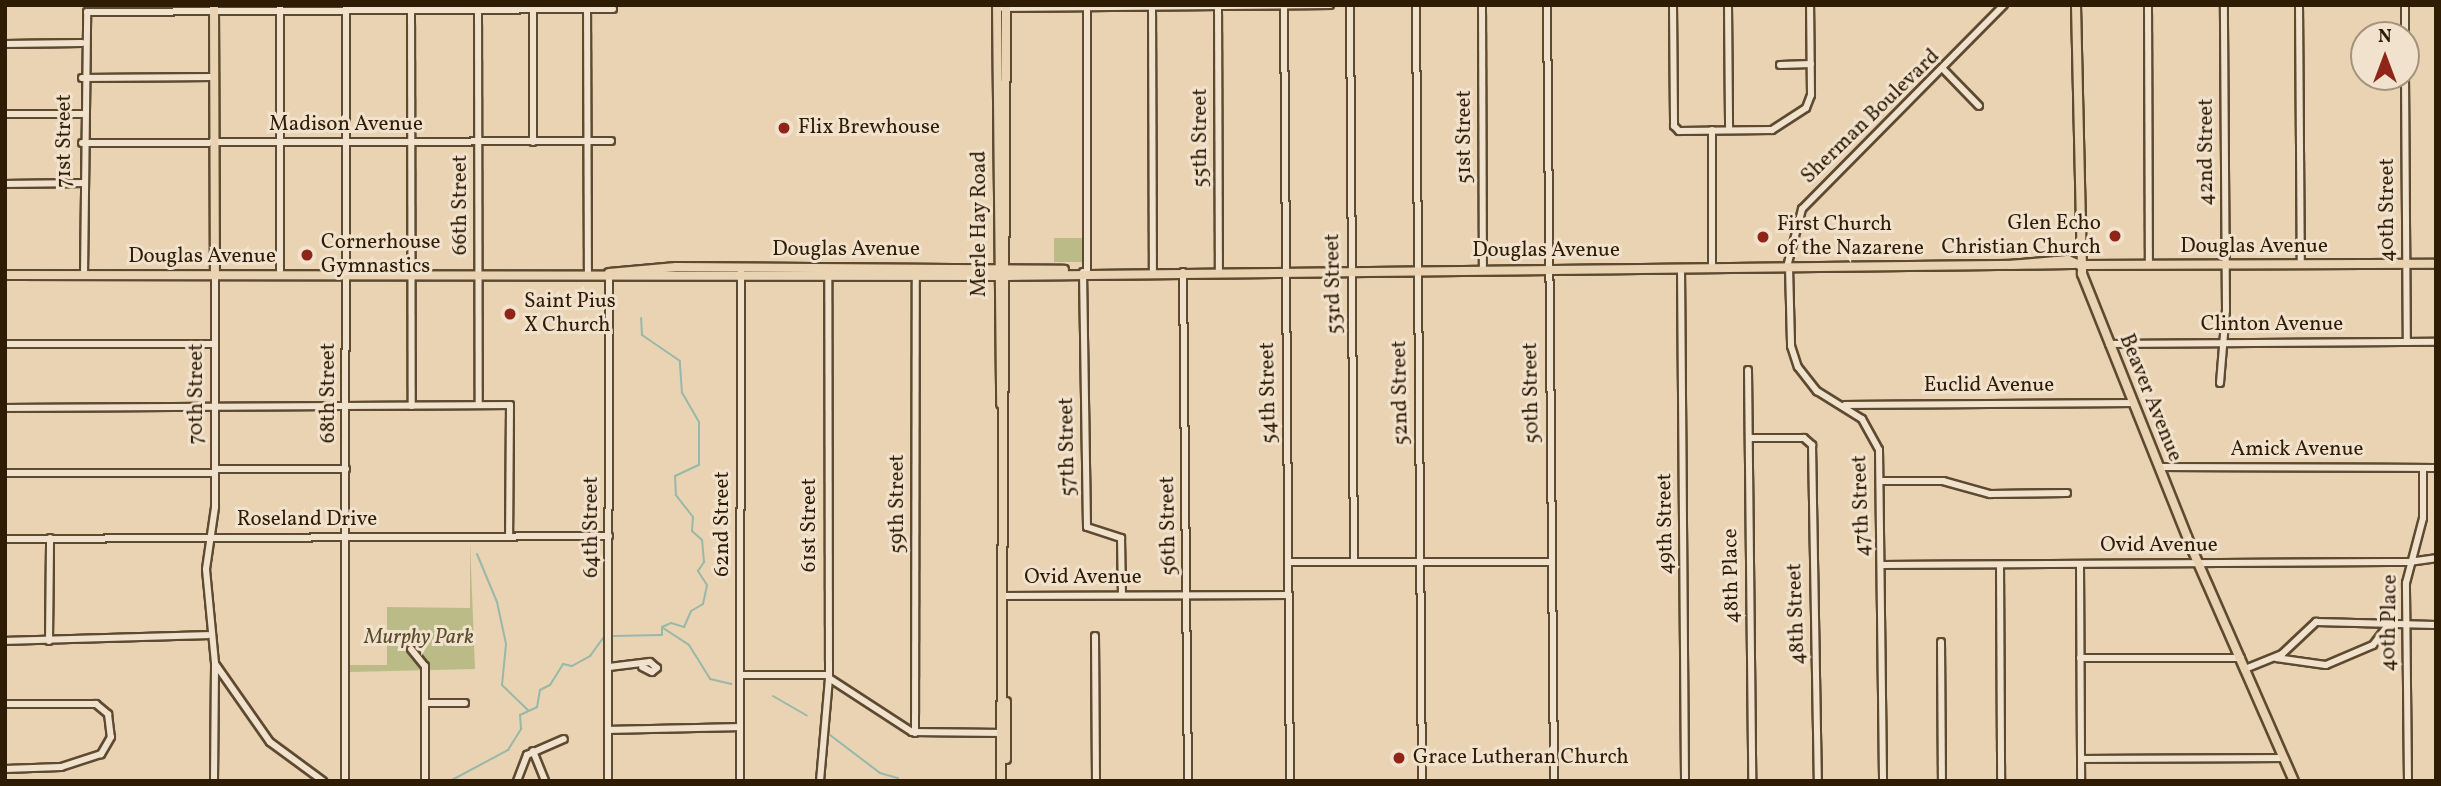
<!DOCTYPE html>
<style>
body{margin:0}
#map{position:relative;width:2441px;height:786px;overflow:hidden;background:#e9d3b2;font-family:Vollkorn,serif}
div>[style]{position:absolute}
.green>*{inset:0;background:#bb8;transform-origin:0 0}
.stream>*{height:2px;margin:-1px;padding:0 1px;transform-origin:1px;border-radius:1px;background:#97b8aa}
.roads{filter:drop-shadow(2px 0 #5d4a30) drop-shadow(-2px 0 #5d4a30) drop-shadow(0 2px #5d4a30) drop-shadow(0 -2px #5d4a30)}
.minor>*{height:6px;margin:-3px;padding:0 3px;transform-origin:3px;border-radius:3px;background:#f1e2cd}
.major>*{height:8px;margin:-4px;padding:0 4px;transform-origin:4px;border-radius:4px;background:#e9d3b2}
.dots>*{width:19px;height:19px;translate:-50% -50%;box-sizing:border-box;border:4px solid #f1e2cd;border-radius:50%}
span{translate:-50% -50%;white-space:nowrap;text-align:center;line-height:1.15;-webkit-text-stroke:6px #f1e2cd;paint-order:stroke}
.street-label{font-size:21px;color:#2e1c05}
.poi-label{font-size:21px;color:#2e1c05}
.left{translate:0 -50%;text-align:left}
.right{translate:-100% -50%;text-align:right}
.park-label{font-size:21px;color:#584c2c;font-style:italic}
.frame{position:absolute;inset:0;border:7px solid #2e1c05;pointer-events:none}
.north{position:absolute;left:2350px;top:21px;width:70px;height:70px;box-sizing:border-box;background:#f1e2cd;border:2px solid #a3937d;border-radius:50%;rotate:0deg;font-size:19px;font-weight:700;line-height:28px;text-align:center;color:#2e1c05}
.north::after{content:'';display:block;margin:auto;width:24px;height:32px;background:#8f2418;clip-path:polygon(50% 0,100% 100%,50% 72%,0 100%)}
</style>
<div id="map">
<div class="green">
<div style="left:1054px;top:238px;width:29px;height:24px"></div>
<div style="clip-path:polygon(470px 542px,475px 669px,349px 672px,350px 665px,387px 665px,387px 607px,470px 608px)"></div>
</div>
<div class="stream">
<div style="left:477px;top:554px;width:52px;rotate:67.4deg"></div>
<div style="left:497px;top:602px;width:43px;rotate:77.9deg"></div>
<div style="left:506px;top:644px;width:41px;rotate:95.6deg"></div>
<div style="left:502px;top:685px;width:37px;rotate:44deg"></div>
<div style="left:663px;top:628px;width:31px;rotate:33deg"></div>
<div style="left:689px;top:645px;width:40px;rotate:58deg"></div>
<div style="left:710px;top:679px;width:22px;rotate:13deg"></div>
<div style="left:614px;top:636px;width:48px;rotate:-1.2deg"></div>
<div style="left:662px;top:635px;width:8px;rotate:-90deg"></div>
<div style="left:662px;top:627px;width:10px;rotate:-24deg"></div>
<div style="left:671px;top:623px;width:14px;rotate:17deg"></div>
<div style="left:684px;top:627px;width:17px;rotate:-66deg"></div>
<div style="left:691px;top:611px;width:14px;rotate:-30deg"></div>
<div style="left:703px;top:604px;width:19px;rotate:-78deg"></div>
<div style="left:707px;top:585px;width:17px;rotate:-123deg"></div>
<div style="left:698px;top:571px;width:11px;rotate:-56deg"></div>
<div style="left:704px;top:562px;width:22px;rotate:-95deg"></div>
<div style="left:702px;top:540px;width:13px;rotate:-138deg"></div>
<div style="left:692px;top:531px;width:14px;rotate:-86deg"></div>
<div style="left:693px;top:517px;width:28px;rotate:-128deg"></div>
<div style="left:676px;top:495px;width:19px;rotate:-93deg"></div>
<div style="left:675px;top:476px;width:26px;rotate:-25deg"></div>
<div style="left:699px;top:465px;width:43px;rotate:-90deg"></div>
<div style="left:699px;top:422px;width:34px;rotate:-120deg"></div>
<div style="left:682px;top:393px;width:32px;rotate:-94deg"></div>
<div style="left:680px;top:361px;width:46px;rotate:-145.6deg"></div>
<div style="left:642px;top:335px;width:17px;rotate:-93deg"></div>
<div style="left:773px;top:696px;width:39px;rotate:30deg"></div>
<div style="left:830px;top:735px;width:63px;rotate:37.2deg"></div>
<div style="left:880px;top:773px;width:19px;rotate:16deg"></div>
<div style="left:450px;top:781px;width:66px;rotate:-28.1deg"></div>
<div style="left:508px;top:750px;width:25px;rotate:-58deg"></div>
<div style="left:521px;top:729px;width:14px;rotate:-94deg"></div>
<div style="left:520px;top:715px;width:19px;rotate:-25deg"></div>
<div style="left:537px;top:707px;width:17px;rotate:-80deg"></div>
<div style="left:540px;top:690px;width:11px;rotate:-27deg"></div>
<div style="left:550px;top:685px;width:25px;rotate:-58deg"></div>
<div style="left:563px;top:664px;width:9px;rotate:13deg"></div>
<div style="left:572px;top:666px;width:21px;rotate:-29deg"></div>
<div style="left:590px;top:656px;width:26px;rotate:-54deg"></div>
</div>
<div class="roads">
<div class="minor">
<div style="left:280px;top:5px;width:269px;rotate:90deg"></div>
<div style="left:411px;top:5px;width:401px;rotate:89.9deg"></div>
<div style="left:478px;top:5px;width:400px;rotate:89.9deg"></div>
<div style="left:533px;top:5px;width:137px;rotate:90deg"></div>
<div style="left:587px;top:5px;width:268px;rotate:89.8deg"></div>
<div style="left:1087px;top:5px;width:267px;rotate:90deg"></div>
<div style="left:1152px;top:5px;width:266px;rotate:89.8deg"></div>
<div style="left:1218px;top:5px;width:266px;rotate:89.8deg"></div>
<div style="left:1284px;top:5px;width:776px;rotate:89.56deg"></div>
<div style="left:1350px;top:5px;width:557px;rotate:89.59deg"></div>
<div style="left:1416px;top:5px;width:776px;rotate:89.56deg"></div>
<div style="left:1482px;top:5px;width:264px;rotate:89.8deg"></div>
<div style="left:1547px;top:5px;width:776px;rotate:89.48deg"></div>
<div style="left:1673px;top:5px;width:121px;rotate:89.5deg"></div>
<div style="left:1674px;top:126px;width:7px;rotate:45deg"></div>
<div style="left:1679px;top:131px;width:93px;rotate:-0.6deg"></div>
<div style="left:1772px;top:130px;width:40px;rotate:-32.9deg"></div>
<div style="left:1806px;top:108px;width:14px;rotate:-69deg"></div>
<div style="left:1811px;top:95px;width:90px;rotate:-90.6deg"></div>
<div style="left:1728px;top:5px;width:125px;rotate:89.5deg"></div>
<div style="left:2148px;top:5px;width:260px;rotate:89.8deg"></div>
<div style="left:2299px;top:5px;width:260px;rotate:89.6deg"></div>
<div style="left:2405px;top:5px;width:30px;rotate:90deg"></div>
<div style="left:1003px;top:8px;width:327px;rotate:-0.5deg"></div>
<div style="left:5px;top:44px;width:77px;rotate:-0.7deg"></div>
<div style="left:1780px;top:65px;width:31px;rotate:-2deg"></div>
<div style="left:1944px;top:70px;width:50px;rotate:45.8deg"></div>
<div style="left:2405px;top:77px;width:265px;rotate:89.6deg"></div>
<div style="left:82px;top:78px;width:132px;rotate:-0.4deg"></div>
<div style="left:5px;top:114px;width:77px"></div>
<div style="left:1712px;top:130px;width:138px;rotate:90deg"></div>
<div style="left:82px;top:143px;width:529px;rotate:-0.22deg"></div>
<div style="left:5px;top:184px;width:78px;rotate:-0.7deg"></div>
<div style="left:1787px;top:267px;width:60px;rotate:-75.5deg"></div>
<div style="left:1802px;top:209px;width:287px;rotate:-45.3deg"></div>
<div style="left:1789px;top:267px;width:79px;rotate:88.5deg"></div>
<div style="left:1791px;top:346px;width:22px;rotate:72deg"></div>
<div style="left:1798px;top:367px;width:31px;rotate:52deg"></div>
<div style="left:1817px;top:391px;width:53px;rotate:31.9deg"></div>
<div style="left:1862px;top:419px;width:35px;rotate:61deg"></div>
<div style="left:1879px;top:450px;width:331px;rotate:89.3deg"></div>
<div style="left:1681px;top:268px;width:513px;rotate:89.55deg"></div>
<div style="left:1083px;top:272px;width:255px;rotate:89.1deg"></div>
<div style="left:1087px;top:527px;width:36px;rotate:18deg"></div>
<div style="left:1121px;top:538px;width:57px;rotate:89deg"></div>
<div style="left:1183px;top:272px;width:509px;rotate:89.44deg"></div>
<div style="left:84px;top:275px;width:263px;rotate:-89.3deg"></div>
<div style="left:87px;top:12px;width:526px;rotate:-0.33deg"></div>
<div style="left:5px;top:344px;width:210px"></div>
<div style="left:2109px;top:344px;width:327px;rotate:-0.4deg"></div>
<div style="left:1748px;top:370px;width:411px;rotate:89.4deg"></div>
<div style="left:2220px;top:383px;width:73px;rotate:-85.3deg"></div>
<div style="left:2226px;top:310px;width:305px;rotate:-90.4deg"></div>
<div style="left:1845px;top:405px;width:288px;rotate:-0.4deg"></div>
<div style="left:5px;top:408px;width:505px;rotate:-0.34deg"></div>
<div style="left:510px;top:405px;width:132px;rotate:90.4deg"></div>
<div style="left:1749px;top:438px;width:55px"></div>
<div style="left:1804px;top:438px;width:11px;rotate:41deg"></div>
<div style="left:1812px;top:445px;width:336px;rotate:89deg"></div>
<div style="left:2159px;top:467px;width:277px;rotate:0.2deg"></div>
<div style="left:215px;top:469px;width:131px"></div>
<div style="left:5px;top:473px;width:210px"></div>
<div style="left:1881px;top:481px;width:62px"></div>
<div style="left:1943px;top:481px;width:49px;rotate:15.5deg"></div>
<div style="left:1990px;top:494px;width:77px;rotate:-0.7deg"></div>
<div style="left:5px;top:539px;width:604px;rotate:-0.28deg"></div>
<div style="left:1288px;top:562px;width:263px"></div>
<div style="left:2080px;top:564px;width:217px;rotate:89.7deg"></div>
<div style="left:1881px;top:565px;width:528px;rotate:-0.33deg"></div>
<div style="left:2409px;top:562px;width:27px;rotate:-8deg"></div>
<div style="left:2000px;top:565px;width:216px;rotate:89.7deg"></div>
<div style="left:1004px;top:596px;width:285px;rotate:-0.2deg"></div>
<div style="left:1095px;top:636px;width:145px;rotate:89.6deg"></div>
<div style="left:5px;top:641px;width:203px;rotate:-1.7deg"></div>
<div style="left:49px;top:641px;width:103px;rotate:-89.4deg"></div>
<div style="left:1941px;top:642px;width:139px;rotate:89.6deg"></div>
<div style="left:411px;top:649px;width:22px;rotate:51deg"></div>
<div style="left:425px;top:666px;width:115px;rotate:90deg"></div>
<div style="left:2080px;top:658px;width:161px"></div>
<div style="left:2276px;top:658px;width:50px;rotate:8deg"></div>
<div style="left:2326px;top:665px;width:51px;rotate:-23.1deg"></div>
<div style="left:2373px;top:645px;width:25px;rotate:-53deg"></div>
<div style="left:216px;top:665px;width:94px;rotate:55deg"></div>
<div style="left:270px;top:742px;width:66px;rotate:36.3deg"></div>
<div style="left:609px;top:667px;width:41px;rotate:-7deg"></div>
<div style="left:650px;top:662px;width:9px;rotate:41deg"></div>
<div style="left:657px;top:668px;width:6px;rotate:141deg"></div>
<div style="left:652px;top:672px;width:11px;rotate:-153deg"></div>
<div style="left:2245px;top:669px;width:40px;rotate:-22deg"></div>
<div style="left:2282px;top:654px;width:47px;rotate:-43.3deg"></div>
<div style="left:2316px;top:622px;width:120px;rotate:1.4deg"></div>
<div style="left:740px;top:675px;width:88px"></div>
<div style="left:829px;top:678px;width:99px;rotate:33deg"></div>
<div style="left:912px;top:732px;width:92px;rotate:0.6deg"></div>
<div style="left:425px;top:703px;width:40px"></div>
<div style="left:5px;top:704px;width:91px"></div>
<div style="left:96px;top:704px;width:16px;rotate:40deg"></div>
<div style="left:108px;top:714px;width:23px;rotate:83deg"></div>
<div style="left:111px;top:737px;width:20px;rotate:120deg"></div>
<div style="left:101px;top:754px;width:42px;rotate:162deg"></div>
<div style="left:61px;top:767px;width:56px;rotate:178deg"></div>
<div style="left:608px;top:730px;width:132px;rotate:-1.3deg"></div>
<div style="left:915px;top:733px;width:460px;rotate:-89.9deg"></div>
<div style="left:533px;top:751px;width:32px;rotate:68deg"></div>
<div style="left:2081px;top:759px;width:203px;rotate:-0.3deg"></div>
<div style="left:214px;top:781px;width:118px;rotate:-89.5deg"></div>
<div style="left:215px;top:663px;width:94px;rotate:-95.5deg"></div>
<div style="left:206px;top:569px;width:63px;rotate:-81.7deg"></div>
<div style="left:215px;top:507px;width:233px;rotate:-90deg"></div>
<div style="left:345px;top:781px;width:776px;rotate:-89.93deg"></div>
<div style="left:517px;top:781px;width:28px;rotate:-69deg"></div>
<div style="left:527px;top:755px;width:40px;rotate:-23.4deg"></div>
<div style="left:608px;top:781px;width:508px;rotate:-89.89deg"></div>
<div style="left:740px;top:781px;width:509px;rotate:-89.89deg"></div>
<div style="left:820px;top:781px;width:103px;rotate:-85deg"></div>
<div style="left:829px;top:678px;width:406px;rotate:-90.1deg"></div>
<div style="left:2408px;top:781px;width:198px;rotate:-90.6deg"></div>
<div style="left:2406px;top:583px;width:67px;rotate:-75.3deg"></div>
<div style="left:2423px;top:518px;width:50px;rotate:-90deg"></div>
</div>
<div class="major">
<div style="left:214px;top:5px;width:269px;rotate:89.8deg"></div>
<div style="left:997px;top:5px;width:399px;rotate:89.4deg"></div>
<div style="left:2076px;top:5px;width:269px;rotate:88.7deg"></div>
<div style="left:2082px;top:274px;width:296px;rotate:68.2deg"></div>
<div style="left:2192px;top:549px;width:253px;rotate:66.3deg"></div>
<div style="left:2010px;top:265px;width:58px;rotate:-4.9deg"></div>
<div style="left:2068px;top:260px;width:13px;rotate:23deg"></div>
<div style="left:2080px;top:265px;width:356px;rotate:-0.2deg"></div>
<div style="left:609px;top:273px;width:67px;rotate:-5.1deg"></div>
<div style="left:676px;top:267px;width:388px;rotate:0.4deg"></div>
<div style="left:5px;top:275px;width:1002px;rotate:0.06deg"></div>
<div style="left:1007px;top:276px;width:1066px;rotate:-0.64deg"></div>
<div style="left:1006px;top:702px;width:57px;rotate:90deg"></div>
<div style="left:1001px;top:781px;width:776px;rotate:-89.63deg"></div>
</div>
</div>
<div class="dots">
<div style="left:784px;top:128px;background:#8f2418"></div>
<div style="left:2115px;top:236px;background:#8f2418"></div>
<div style="left:1763px;top:237px;background:#8f2418"></div>
<div style="left:307px;top:255px;background:#8f2418"></div>
<div style="left:510px;top:314px;background:#8f2418"></div>
<div style="left:1399px;top:758px;background:#8f2418"></div>
</div>
<div class="street-label">
<span style="left:1871px;top:117px;rotate:-44deg">Sherman Boulevard</span>
<span style="left:346px;top:125px">Madison Avenue</span>
<span style="left:1465px;top:137px;rotate:-90deg">51st Street</span>
<span style="left:1201px;top:138px;rotate:-90deg">55th Street</span>
<span style="left:65px;top:141px;rotate:-90deg">71st Street</span>
<span style="left:2207px;top:152px;rotate:-90deg">42nd Street</span>
<span style="left:461px;top:205px;rotate:-90deg">66th Street</span>
<span style="left:2388px;top:210px;rotate:-90deg">40th Street</span>
<span style="left:980px;top:224px;rotate:-90deg">Merle Hay Road</span>
<span style="left:2254px;top:247px">Douglas Avenue</span>
<span style="left:846px;top:250px">Douglas Avenue</span>
<span style="left:1546px;top:251px">Douglas Avenue</span>
<span style="left:202px;top:257px">Douglas Avenue</span>
<span style="left:1334px;top:284px;rotate:-91deg">53rd Street</span>
<span style="left:2272px;top:325px">Clinton Avenue</span>
<span style="left:1989px;top:386px">Euclid Avenue</span>
<span style="left:329px;top:393px;rotate:-90deg">68th Street</span>
<span style="left:1269px;top:393px;rotate:-91deg">54th Street</span>
<span style="left:1401px;top:393px;rotate:-91deg">52nd Street</span>
<span style="left:1532px;top:393px;rotate:-91deg">50th Street</span>
<span style="left:197px;top:394px;rotate:-90deg">70th Street</span>
<span style="left:2150px;top:398px;rotate:68deg">Beaver Avenue</span>
<span style="left:1068px;top:447px;rotate:-91deg">57th Street</span>
<span style="left:2297px;top:450px">Amick Avenue</span>
<span style="left:898px;top:504px;rotate:-90deg">59th Street</span>
<span style="left:1862px;top:506px;rotate:-92deg">47th Street</span>
<span style="left:307px;top:520px">Roseland Drive</span>
<span style="left:723px;top:524px;rotate:-90deg">62nd Street</span>
<span style="left:1666px;top:524px;rotate:-91deg">49th Street</span>
<span style="left:810px;top:525px;rotate:-90deg">61st Street</span>
<span style="left:1169px;top:526px;rotate:-91deg">56th Street</span>
<span style="left:592px;top:527px;rotate:-90deg">64th Street</span>
<span style="left:2159px;top:546px">Ovid Avenue</span>
<span style="left:1732px;top:576px;rotate:-91deg">48th Place</span>
<span style="left:1083px;top:578px">Ovid Avenue</span>
<span style="left:1797px;top:614px;rotate:-92deg">48th Street</span>
<span style="left:2390px;top:623px;rotate:-89deg">40th Place</span>
</div>
<div class="poi-label">
<span class="left" style="left:798px;top:128px">Flix Brewhouse</span>
<span class="right" style="left:2101px;top:236px">Glen Echo<br>Christian Church</span>
<span class="left" style="left:1777px;top:237px">First Church<br>of the Nazarene</span>
<span class="left" style="left:321px;top:255px">Cornerhouse<br>Gymnastics</span>
<span class="left" style="left:524px;top:314px">Saint Pius<br>X Church</span>
<span class="left" style="left:1413px;top:758px">Grace Lutheran Church</span>
</div>
<div class="park-label">
<span style="left:419px;top:638px">Murphy Park</span>
</div>
<div class="frame"></div>
<div class="north">N</div>
</div>
